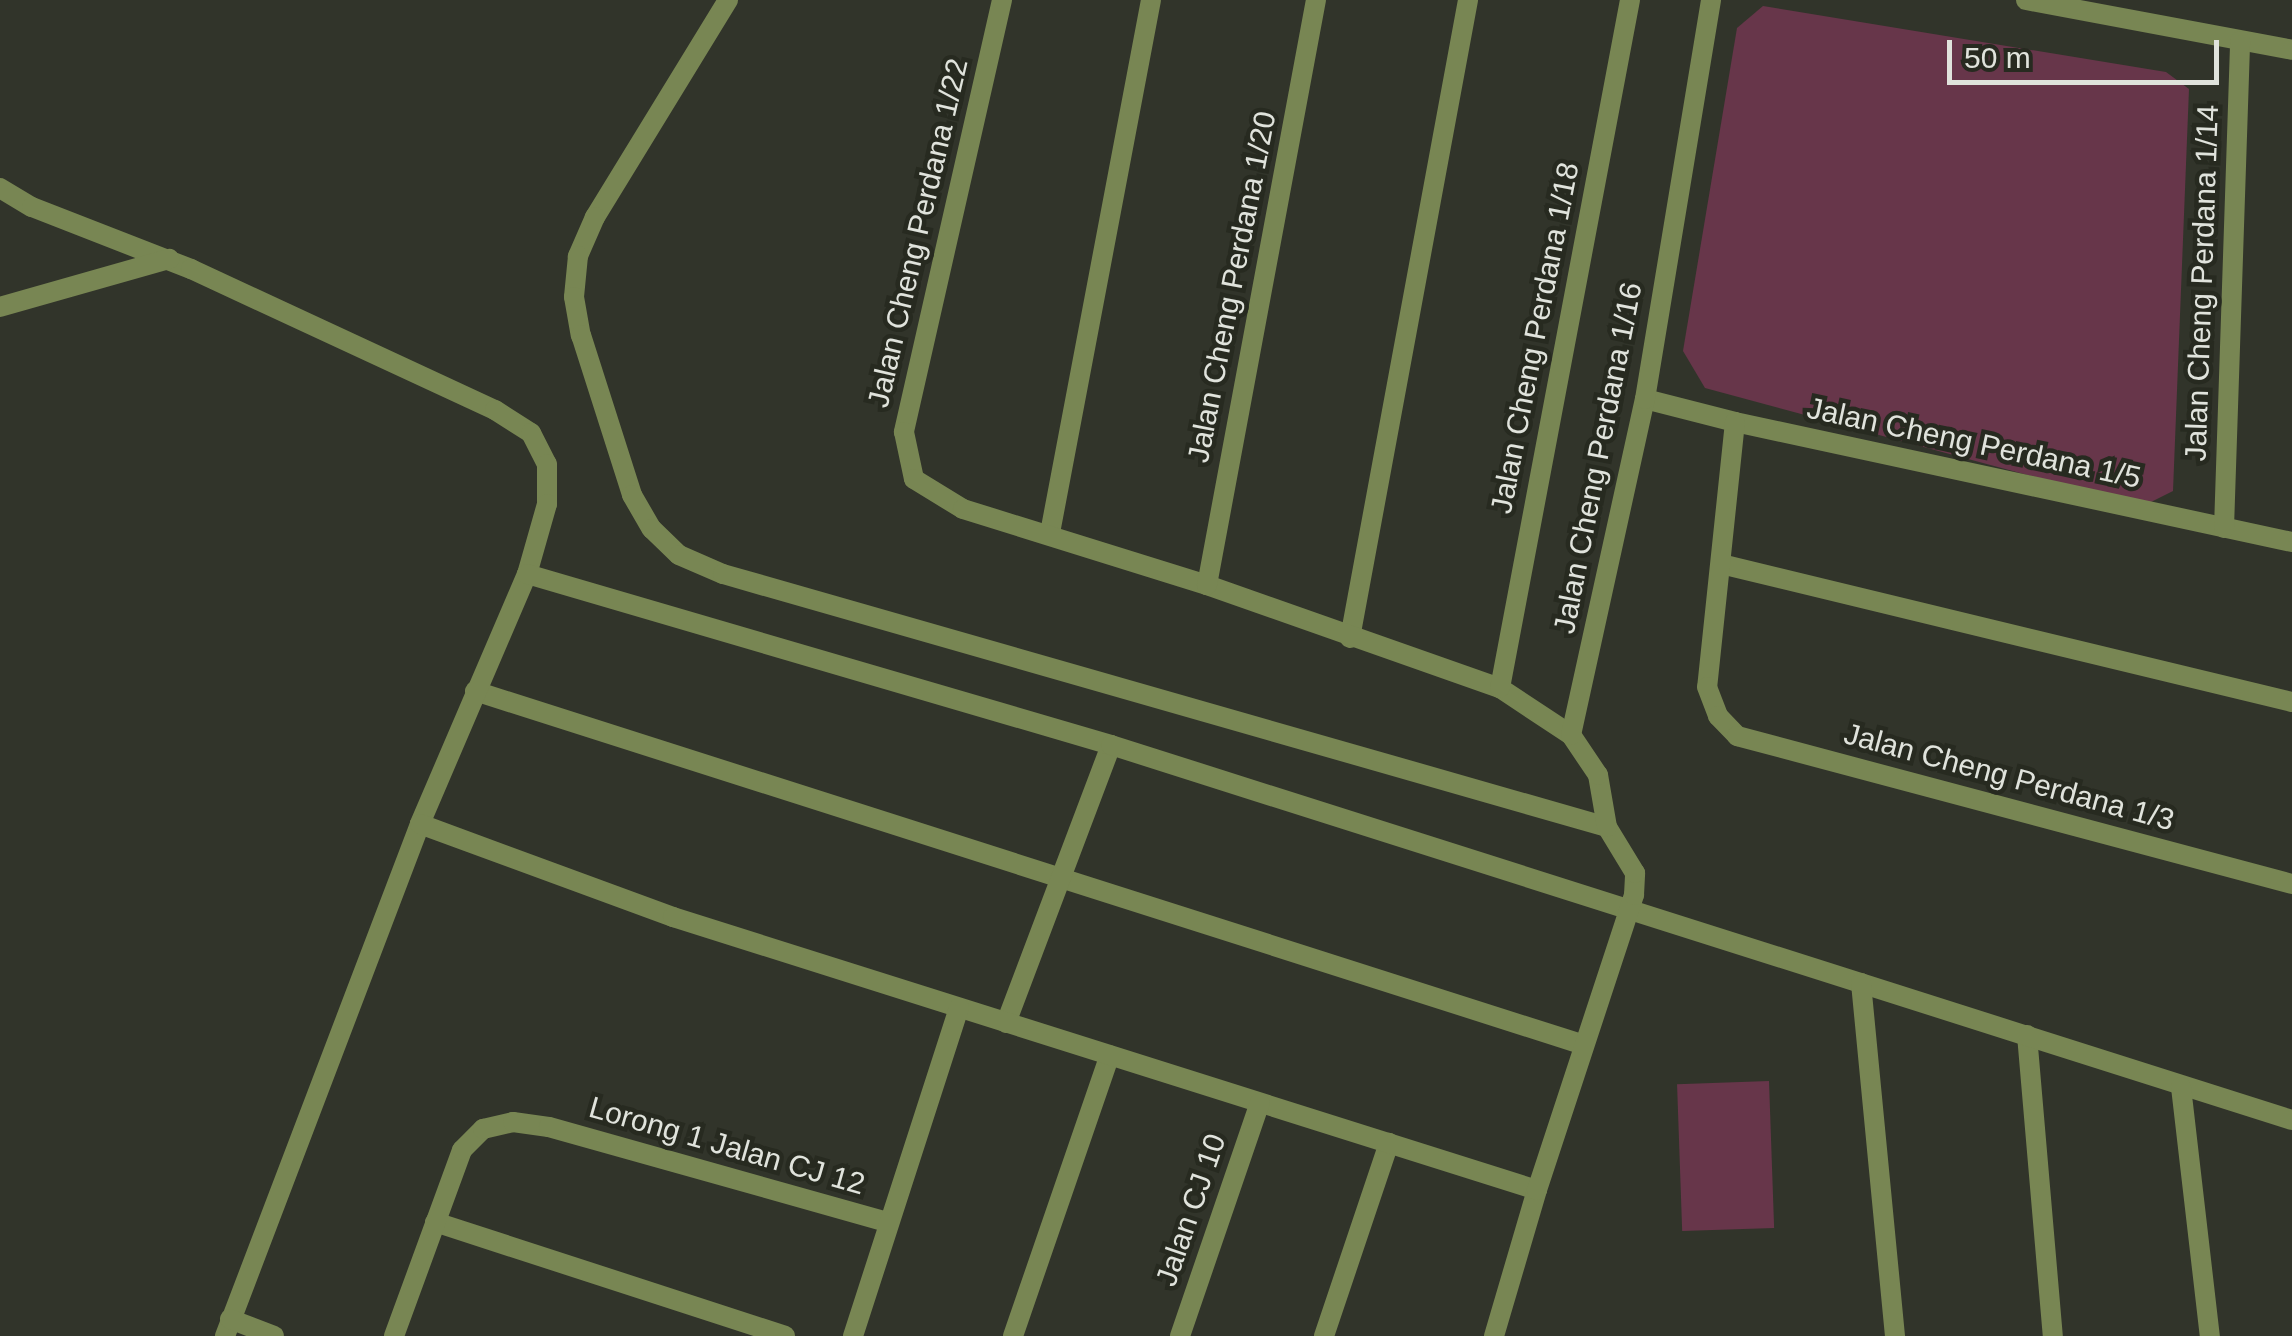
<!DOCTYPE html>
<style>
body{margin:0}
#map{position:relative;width:2292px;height:1336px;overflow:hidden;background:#31342a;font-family:Helvetica,sans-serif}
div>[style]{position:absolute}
.green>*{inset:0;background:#67364a;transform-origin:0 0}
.lane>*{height:20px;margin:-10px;padding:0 10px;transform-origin:10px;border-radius:10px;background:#788653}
.street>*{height:20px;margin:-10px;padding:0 10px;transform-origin:10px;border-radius:10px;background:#788653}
span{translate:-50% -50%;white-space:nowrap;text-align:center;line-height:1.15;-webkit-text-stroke:9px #272a20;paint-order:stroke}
.street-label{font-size:30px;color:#e0e3dc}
.scale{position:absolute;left:1947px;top:40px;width:272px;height:45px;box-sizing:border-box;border:5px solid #e0e3dc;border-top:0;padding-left:12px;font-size:30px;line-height:35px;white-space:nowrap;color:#e0e3dc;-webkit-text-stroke:8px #272a20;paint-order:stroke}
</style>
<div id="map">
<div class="green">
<div style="clip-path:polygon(1763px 6px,2166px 72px,2189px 89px,2173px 491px,2143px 506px,1705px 388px,1683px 351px,1737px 28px)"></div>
<div style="left:1769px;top:1081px;width:147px;height:92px;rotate:88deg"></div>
</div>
<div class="lane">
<div style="left:1050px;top:533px;width:542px;rotate:-79.27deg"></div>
<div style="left:1721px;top:564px;width:587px;rotate:13.59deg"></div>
<div style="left:1350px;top:638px;width:649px;rotate:-79.52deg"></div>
<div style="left:475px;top:691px;width:1164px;rotate:17.7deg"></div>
<div style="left:1006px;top:1023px;width:297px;rotate:-69.3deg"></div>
<div style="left:2027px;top:1035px;width:302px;rotate:85.1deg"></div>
<div style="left:435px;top:1222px;width:368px;rotate:18deg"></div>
<div style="left:1013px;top:1336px;width:297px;rotate:-71deg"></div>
<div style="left:1324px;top:1336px;width:204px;rotate:-71.4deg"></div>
</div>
<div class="street">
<div style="left:728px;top:0;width:255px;rotate:121.5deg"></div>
<div style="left:595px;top:217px;width:43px;rotate:113.6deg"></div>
<div style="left:578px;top:256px;width:41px;rotate:95.6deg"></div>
<div style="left:574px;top:297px;width:39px;rotate:80deg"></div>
<div style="left:581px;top:335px;width:168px;rotate:72.3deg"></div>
<div style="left:632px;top:495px;width:39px;rotate:60deg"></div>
<div style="left:652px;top:529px;width:37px;rotate:44deg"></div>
<div style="left:679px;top:555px;width:48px;rotate:23.4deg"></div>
<div style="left:723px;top:574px;width:919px;rotate:15.97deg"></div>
<div style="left:1002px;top:0;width:443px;rotate:102.8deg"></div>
<div style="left:904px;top:432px;width:48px;rotate:78deg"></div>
<div style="left:914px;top:479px;width:57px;rotate:31.5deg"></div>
<div style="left:963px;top:509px;width:256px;rotate:17.3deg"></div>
<div style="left:1207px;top:585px;width:311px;rotate:19.4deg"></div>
<div style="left:1500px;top:688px;width:85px;rotate:33.5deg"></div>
<div style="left:2026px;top:0;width:271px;rotate:10.6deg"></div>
<div style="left:0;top:188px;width:37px;rotate:31deg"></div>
<div style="left:32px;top:207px;width:171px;rotate:21.3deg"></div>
<div style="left:191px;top:269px;width:335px;rotate:24.9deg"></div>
<div style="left:495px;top:410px;width:43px;rotate:32.6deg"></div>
<div style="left:531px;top:433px;width:35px;rotate:63deg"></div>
<div style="left:547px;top:464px;width:40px;rotate:90deg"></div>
<div style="left:547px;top:504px;width:73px;rotate:105.9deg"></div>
<div style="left:527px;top:574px;width:272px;rotate:113.2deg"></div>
<div style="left:420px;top:824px;width:548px;rotate:110.85deg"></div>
<div style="left:0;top:307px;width:176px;rotate:-15.9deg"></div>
<div style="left:1645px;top:399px;width:93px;rotate:14.3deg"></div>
<div style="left:1735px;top:422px;width:570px;rotate:12.16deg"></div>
<div style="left:1735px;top:422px;width:266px;rotate:96deg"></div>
<div style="left:1707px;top:687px;width:31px;rotate:69deg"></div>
<div style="left:1718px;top:716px;width:28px;rotate:46deg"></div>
<div style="left:1737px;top:736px;width:574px;rotate:14.93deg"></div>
<div style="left:2224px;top:528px;width:487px;rotate:-88.1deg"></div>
<div style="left:527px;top:574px;width:609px;rotate:16.32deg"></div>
<div style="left:1111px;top:745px;width:1239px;rotate:17.62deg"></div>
<div style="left:1207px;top:585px;width:595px;rotate:-79.45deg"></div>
<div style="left:1500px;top:688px;width:700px;rotate:-79.3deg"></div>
<div style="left:420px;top:824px;width:270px;rotate:20.2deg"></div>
<div style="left:673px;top:917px;width:906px;rotate:17.54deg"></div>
<div style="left:1861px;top:983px;width:355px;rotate:84.5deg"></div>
<div style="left:2181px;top:1087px;width:251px;rotate:83.4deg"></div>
<div style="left:230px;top:1319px;width:47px;rotate:21.1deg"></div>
<div style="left:394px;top:1336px;width:198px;rotate:-69.9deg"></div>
<div style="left:462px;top:1150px;width:30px;rotate:-45deg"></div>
<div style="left:483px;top:1129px;width:31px;rotate:-13deg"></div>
<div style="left:513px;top:1122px;width:36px;rotate:8deg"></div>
<div style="left:549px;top:1127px;width:352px;rotate:15.7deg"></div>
<div style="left:853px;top:1336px;width:345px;rotate:-72.1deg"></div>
<div style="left:1180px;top:1336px;width:246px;rotate:-71.1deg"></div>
<div style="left:1494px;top:1336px;width:152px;rotate:-73.6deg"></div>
<div style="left:1537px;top:1190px;width:311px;rotate:-71.8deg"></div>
<div style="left:1634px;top:895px;width:22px;rotate:-87deg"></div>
<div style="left:1635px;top:873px;width:54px;rotate:-121.3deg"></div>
<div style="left:1607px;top:827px;width:53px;rotate:-99.8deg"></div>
<div style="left:1598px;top:775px;width:48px;rotate:-124deg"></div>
<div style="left:1571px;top:735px;width:344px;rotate:-77.6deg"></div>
<div style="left:1645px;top:399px;width:404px;rotate:-80.6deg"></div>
</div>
<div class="street-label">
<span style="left:918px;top:233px;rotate:-77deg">Jalan Cheng Perdana 1/22</span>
<span style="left:2202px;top:283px;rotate:-88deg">Jalan Cheng Perdana 1/14</span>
<span style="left:1232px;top:287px;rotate:-79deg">Jalan Cheng Perdana 1/20</span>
<span style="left:1535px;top:338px;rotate:-79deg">Jalan Cheng Perdana 1/18</span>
<span style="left:1974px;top:443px;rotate:12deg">Jalan Cheng Perdana 1/5</span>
<span style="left:1598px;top:458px;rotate:-79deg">Jalan Cheng Perdana 1/16</span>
<span style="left:2009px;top:777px;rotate:15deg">Jalan Cheng Perdana 1/3</span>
<span style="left:727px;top:1146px;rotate:16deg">Lorong 1 Jalan CJ 12</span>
<span style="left:1191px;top:1210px;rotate:-71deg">Jalan CJ 10</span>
</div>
<div class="scale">50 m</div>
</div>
